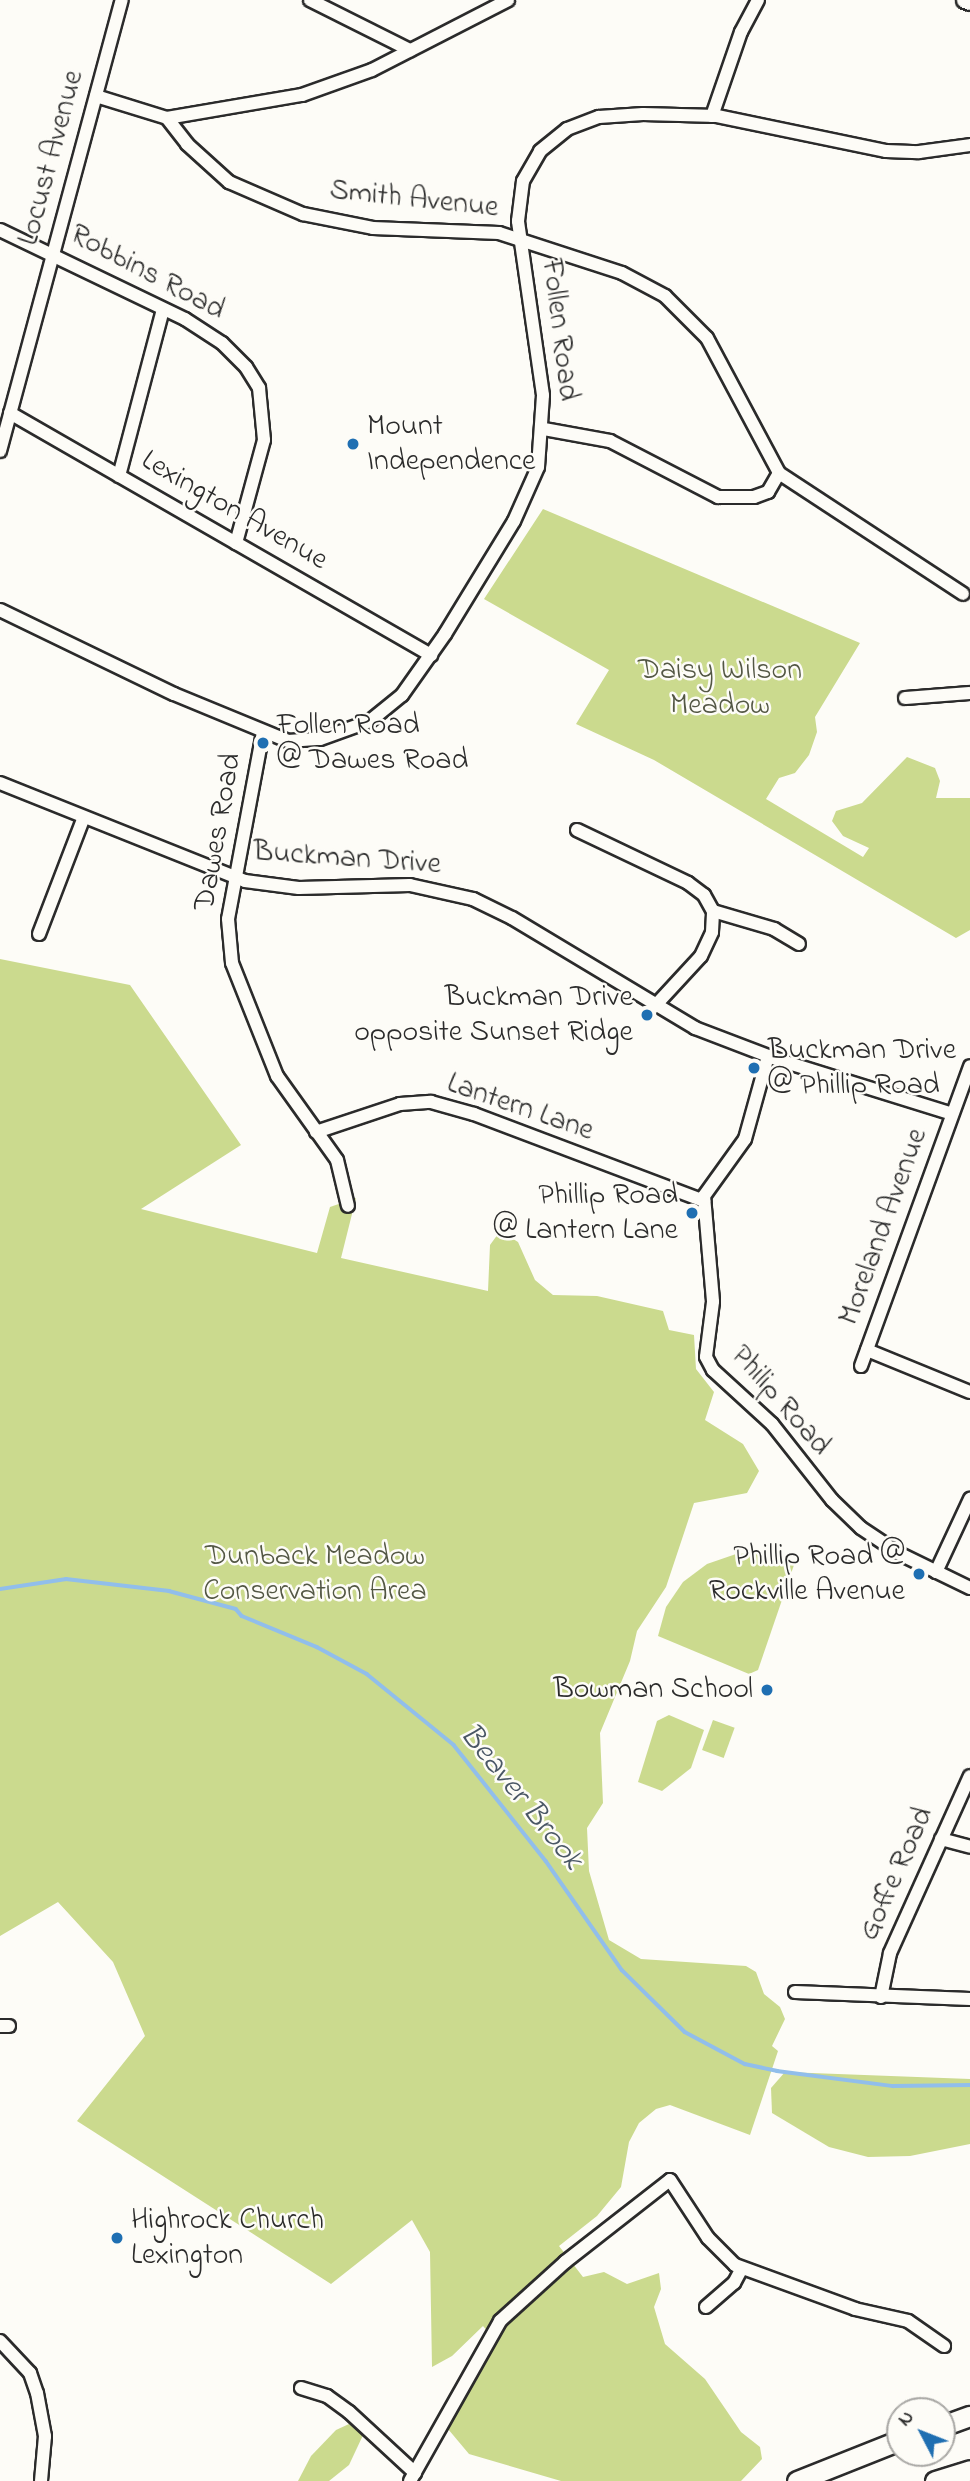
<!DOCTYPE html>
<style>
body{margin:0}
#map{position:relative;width:970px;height:2481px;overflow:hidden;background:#fdfcf7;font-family:"Indie Flower",sans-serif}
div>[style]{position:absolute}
.green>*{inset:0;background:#cbda8e;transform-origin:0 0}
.stream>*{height:3.5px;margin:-1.75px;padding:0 1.75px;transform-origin:1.75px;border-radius:1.75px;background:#91beeb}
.roads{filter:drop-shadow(2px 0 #2b2b2b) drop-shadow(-2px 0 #2b2b2b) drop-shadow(0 2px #2b2b2b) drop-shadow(0 -2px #2b2b2b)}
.minor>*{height:12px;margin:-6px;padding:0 6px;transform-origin:6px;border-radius:6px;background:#fdfcf7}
.major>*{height:16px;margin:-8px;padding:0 8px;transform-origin:8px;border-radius:8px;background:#fdfcf7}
.highway>*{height:19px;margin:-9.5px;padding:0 9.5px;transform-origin:9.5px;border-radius:9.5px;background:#fdfcf7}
.dots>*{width:19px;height:19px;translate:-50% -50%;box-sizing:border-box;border:4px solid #fdfcf7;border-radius:50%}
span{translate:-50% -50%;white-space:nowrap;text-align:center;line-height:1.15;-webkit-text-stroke:5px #fdfcf7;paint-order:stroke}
.street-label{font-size:30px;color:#2b2b2b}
.poi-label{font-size:30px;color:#2b2b2b}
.left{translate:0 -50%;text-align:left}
.right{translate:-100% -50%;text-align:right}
.park-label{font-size:30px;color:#535744}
.water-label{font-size:32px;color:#4a5765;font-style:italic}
.north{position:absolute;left:886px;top:2397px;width:70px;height:70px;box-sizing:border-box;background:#fdfcf7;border:2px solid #a9a8a5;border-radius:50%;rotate:312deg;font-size:19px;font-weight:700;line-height:28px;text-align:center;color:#2b2b2b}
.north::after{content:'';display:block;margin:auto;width:24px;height:32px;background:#1f6fb2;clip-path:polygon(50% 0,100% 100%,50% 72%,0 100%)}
</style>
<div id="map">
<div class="green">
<div style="clip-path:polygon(543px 509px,860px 643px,815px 717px,817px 732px,809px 755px,795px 773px,779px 778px,766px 799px,863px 857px,869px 848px,843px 836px,832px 821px,836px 811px,862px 803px,907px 757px,935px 768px,940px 781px,936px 798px,970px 798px,970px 930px,956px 938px,654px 760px,576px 724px,609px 670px,484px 599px)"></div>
<div style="clip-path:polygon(0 959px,130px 985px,241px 1145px,141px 1209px,317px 1253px,330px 1207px,356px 1198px,341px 1258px,488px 1291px,490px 1245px,498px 1234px,507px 1235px,518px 1242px,535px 1280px,553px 1295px,597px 1296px,663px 1311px,669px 1330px,694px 1335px,696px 1369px,714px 1392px,705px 1420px,743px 1444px,759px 1471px,747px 1493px,694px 1503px,666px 1587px,637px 1631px,630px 1661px,600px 1733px,603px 1803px,587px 1828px,589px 1871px,609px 1940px,641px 1959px,746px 1966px,756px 1972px,764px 1994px,780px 2007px,785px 2019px,772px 2046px,778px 2051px,750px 2135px,670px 2105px,656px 2109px,639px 2123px,629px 2142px,621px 2187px,597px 2216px,559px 2246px,583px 2277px,604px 2272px,627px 2284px,659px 2273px,661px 2289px,654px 2307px,665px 2344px,705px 2379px,741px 2432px,760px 2447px,762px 2459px,741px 2481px,561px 2481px,469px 2454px,448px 2429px,496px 2341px,483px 2326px,452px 2356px,432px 2367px,430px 2252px,412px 2220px,331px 2284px,77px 2121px,145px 2036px,113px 1962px,58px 1902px,0 1936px)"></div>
<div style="clip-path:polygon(766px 1553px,795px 1562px,758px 1670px,749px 1674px,658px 1636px,666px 1607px,683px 1582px,707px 1564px,736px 1554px)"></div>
<div style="clip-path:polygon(669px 1715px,704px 1730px,691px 1768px,662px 1791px,638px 1782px,657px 1721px)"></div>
<div style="left:713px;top:1720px;width:23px;height:32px;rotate:20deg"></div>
<div style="clip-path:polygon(785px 2072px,970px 2079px,970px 2144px,910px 2156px,868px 2157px,829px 2147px,772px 2113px,771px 2088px)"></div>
<div style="clip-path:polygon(349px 2424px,364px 2433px,349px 2465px,329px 2481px,298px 2481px,311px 2456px,336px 2430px)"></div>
</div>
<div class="stream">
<div style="left:0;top:1589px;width:67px;rotate:-8.6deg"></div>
<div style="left:66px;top:1579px;width:104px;rotate:6.6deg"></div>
<div style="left:169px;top:1591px;width:69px;rotate:15deg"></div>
<div style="left:236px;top:1609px;width:9px;rotate:49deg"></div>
<div style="left:242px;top:1616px;width:81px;rotate:22.5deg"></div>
<div style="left:317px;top:1647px;width:57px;rotate:28.4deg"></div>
<div style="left:367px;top:1674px;width:112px;rotate:39.2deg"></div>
<div style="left:454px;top:1745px;width:148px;rotate:51.6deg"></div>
<div style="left:546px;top:1861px;width:133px;rotate:55.1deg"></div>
<div style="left:622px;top:1970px;width:88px;rotate:44.5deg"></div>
<div style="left:685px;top:2032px;width:68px;rotate:28.1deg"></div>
<div style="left:745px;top:2064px;width:33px;rotate:12deg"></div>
<div style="left:777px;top:2071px;width:117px;rotate:7.4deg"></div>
<div style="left:893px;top:2086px;width:77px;rotate:-0.7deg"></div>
</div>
<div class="roads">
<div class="minor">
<div style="left:310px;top:0;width:112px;rotate:26.6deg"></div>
<div style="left:96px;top:96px;width:74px;rotate:17.2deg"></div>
<div style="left:167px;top:118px;width:137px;rotate:-9.7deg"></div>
<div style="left:302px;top:95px;width:74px;rotate:-19.7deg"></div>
<div style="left:372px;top:70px;width:153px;rotate:-27.2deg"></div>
<div style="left:712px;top:116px;width:89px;rotate:-71deg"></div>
<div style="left:741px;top:32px;width:36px;rotate:-62deg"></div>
<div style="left:167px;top:118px;width:33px;rotate:52deg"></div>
<div style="left:187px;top:144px;width:57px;rotate:42.1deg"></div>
<div style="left:229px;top:182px;width:81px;rotate:23.4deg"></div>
<div style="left:303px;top:214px;width:71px;rotate:11.3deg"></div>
<div style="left:373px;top:228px;width:126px;rotate:2.3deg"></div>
<div style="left:499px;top:233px;width:129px;rotate:18deg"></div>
<div style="left:622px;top:273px;width:49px;rotate:28.1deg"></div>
<div style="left:665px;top:296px;width:59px;rotate:45deg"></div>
<div style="left:707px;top:338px;width:153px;rotate:61.9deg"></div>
<div style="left:779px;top:473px;width:220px;rotate:33.3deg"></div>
<div style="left:0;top:230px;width:205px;rotate:25.7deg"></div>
<div style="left:185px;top:319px;width:44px;rotate:33deg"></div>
<div style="left:222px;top:343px;width:34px;rotate:45deg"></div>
<div style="left:246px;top:367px;width:25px;rotate:58deg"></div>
<div style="left:259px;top:388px;width:52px;rotate:84.5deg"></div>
<div style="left:264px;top:440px;width:107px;rotate:105.2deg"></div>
<div style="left:10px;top:413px;width:486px;rotate:29.9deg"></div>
<div style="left:544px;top:429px;width:67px;rotate:10.3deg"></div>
<div style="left:610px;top:441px;width:122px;rotate:27.4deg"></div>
<div style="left:718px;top:497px;width:36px"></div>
<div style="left:754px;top:497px;width:15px;rotate:-20deg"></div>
<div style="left:768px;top:492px;width:22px;rotate:-60deg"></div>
<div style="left:0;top:451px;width:467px;rotate:-74.9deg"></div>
<div style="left:119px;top:476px;width:172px;rotate:-75.2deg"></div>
<div style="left:0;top:610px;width:193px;rotate:25.8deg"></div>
<div style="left:174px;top:694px;width:123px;rotate:22.4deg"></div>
<div style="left:288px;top:741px;width:32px;rotate:-4deg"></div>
<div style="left:320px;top:739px;width:53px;rotate:-19.8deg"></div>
<div style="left:370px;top:721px;width:41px;rotate:-39.1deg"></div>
<div style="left:402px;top:695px;width:75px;rotate:-54.8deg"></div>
<div style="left:445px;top:634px;width:132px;rotate:-58.6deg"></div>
<div style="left:514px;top:521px;width:59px;rotate:-66deg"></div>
<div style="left:538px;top:467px;width:72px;rotate:-86deg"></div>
<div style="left:543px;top:395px;width:176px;rotate:-98.2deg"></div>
<div style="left:518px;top:221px;width:40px;rotate:-82.9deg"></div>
<div style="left:523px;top:181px;width:34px;rotate:-60deg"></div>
<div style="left:540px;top:151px;width:35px;rotate:-39deg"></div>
<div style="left:567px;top:129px;width:34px;rotate:-21deg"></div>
<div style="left:599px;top:117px;width:44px;rotate:-3.9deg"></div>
<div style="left:643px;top:114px;width:74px;rotate:1.5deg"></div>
<div style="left:717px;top:116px;width:173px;rotate:11.7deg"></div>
<div style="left:886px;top:151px;width:33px;rotate:2deg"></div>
<div style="left:919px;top:152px;width:51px;rotate:-7.8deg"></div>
<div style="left:905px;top:698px;width:65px;rotate:-4.4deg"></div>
<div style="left:263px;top:732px;width:190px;rotate:100.6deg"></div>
<div style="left:228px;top:919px;width:44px;rotate:84.8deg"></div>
<div style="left:232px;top:963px;width:122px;rotate:68.3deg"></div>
<div style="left:277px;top:1076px;width:103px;rotate:54.5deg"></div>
<div style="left:337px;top:1160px;width:47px;rotate:76.6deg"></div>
<div style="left:0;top:783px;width:264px;rotate:21.8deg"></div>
<div style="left:245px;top:881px;width:54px;rotate:7.4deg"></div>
<div style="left:299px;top:888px;width:111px;rotate:-1.5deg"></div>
<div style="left:410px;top:885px;width:65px;rotate:12.5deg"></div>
<div style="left:473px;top:899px;width:43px;rotate:26deg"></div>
<div style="left:512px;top:918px;width:214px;rotate:31deg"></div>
<div style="left:695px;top:1028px;width:90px;rotate:20.9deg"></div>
<div style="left:779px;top:1060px;width:181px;rotate:17.3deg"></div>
<div style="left:577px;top:830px;width:123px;rotate:25.5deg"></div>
<div style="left:688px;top:883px;width:20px;rotate:37deg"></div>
<div style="left:704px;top:895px;width:18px;rotate:61deg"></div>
<div style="left:39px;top:934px;width:125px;rotate:-69deg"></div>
<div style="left:654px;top:1007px;width:69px;rotate:-47.3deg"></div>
<div style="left:701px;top:956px;width:26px;rotate:-65deg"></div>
<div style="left:712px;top:932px;width:21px;rotate:-87deg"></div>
<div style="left:713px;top:911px;width:64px;rotate:16.4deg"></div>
<div style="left:774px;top:929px;width:29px;rotate:31deg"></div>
<div style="left:768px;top:1056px;width:86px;rotate:105.5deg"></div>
<div style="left:745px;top:1139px;width:70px;rotate:125.7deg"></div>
<div style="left:704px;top:1196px;width:106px;rotate:85.1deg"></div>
<div style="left:713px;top:1302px;width:55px;rotate:97.3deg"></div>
<div style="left:706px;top:1357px;width:15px;rotate:62deg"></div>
<div style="left:713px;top:1370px;width:80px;rotate:42.5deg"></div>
<div style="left:772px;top:1424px;width:97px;rotate:51.7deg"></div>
<div style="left:832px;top:1500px;width:40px;rotate:44deg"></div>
<div style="left:861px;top:1528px;width:47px;rotate:33.7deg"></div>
<div style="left:900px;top:1554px;width:78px;rotate:25.9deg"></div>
<div style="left:316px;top:1132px;width:89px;rotate:-18.4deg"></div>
<div style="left:400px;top:1104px;width:31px;rotate:-4deg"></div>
<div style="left:431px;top:1102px;width:45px;rotate:15.6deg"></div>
<div style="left:474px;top:1114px;width:246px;rotate:20.7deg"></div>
<div style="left:867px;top:1350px;width:111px;rotate:22.2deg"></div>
<div style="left:861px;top:1366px;width:319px;rotate:-70deg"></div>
<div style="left:936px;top:1572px;width:81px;rotate:-65deg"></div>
<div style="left:941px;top:1839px;width:30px;rotate:15deg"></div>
<div style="left:795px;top:1992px;width:175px;rotate:2.3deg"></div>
<div style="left:881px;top:1997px;width:45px;rotate:-78.4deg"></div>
<div style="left:890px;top:1953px;width:194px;rotate:-65.7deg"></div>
<div style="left:0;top:2026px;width:9px"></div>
<div style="left:706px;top:2307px;width:37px;rotate:-41deg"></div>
<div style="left:734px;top:2283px;width:17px;rotate:-62deg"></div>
<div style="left:0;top:2341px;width:44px;rotate:46.8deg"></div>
<div style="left:30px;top:2373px;width:21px;rotate:71deg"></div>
<div style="left:37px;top:2393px;width:44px;rotate:79.5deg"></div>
<div style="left:45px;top:2436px;width:45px;rotate:95.1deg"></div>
<div style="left:301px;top:2388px;width:27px;rotate:17deg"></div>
<div style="left:327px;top:2396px;width:27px;rotate:36deg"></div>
<div style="left:349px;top:2412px;width:90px;rotate:42.7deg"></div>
<div style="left:410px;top:2481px;width:184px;rotate:-60.6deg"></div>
<div style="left:500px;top:2321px;width:88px;rotate:-42.2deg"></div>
<div style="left:565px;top:2262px;width:133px;rotate:-38deg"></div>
<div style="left:670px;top:2180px;width:69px;rotate:56.8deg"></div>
<div style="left:708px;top:2238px;width:38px;rotate:45deg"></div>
<div style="left:735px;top:2265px;width:128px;rotate:20.1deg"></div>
<div style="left:855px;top:2309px;width:54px;rotate:12.8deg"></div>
<div style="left:908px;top:2321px;width:44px;rotate:34.8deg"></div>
</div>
<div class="major">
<div style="left:965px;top:0;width:5px;rotate:22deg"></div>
</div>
<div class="highway">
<div style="left:942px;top:2426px;width:30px;rotate:-20deg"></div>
<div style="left:797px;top:2481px;width:111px;rotate:-21.7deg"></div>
<div style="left:935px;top:2481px;width:37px;rotate:-17deg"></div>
</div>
</div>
<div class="dots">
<div style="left:353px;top:444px;background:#1f6fb2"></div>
<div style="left:263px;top:743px;background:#1f6fb2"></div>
<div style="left:647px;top:1015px;background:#1f6fb2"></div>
<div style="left:754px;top:1068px;background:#1f6fb2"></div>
<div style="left:692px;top:1213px;background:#1f6fb2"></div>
<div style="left:919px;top:1574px;background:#1f6fb2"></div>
<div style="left:767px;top:1690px;background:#1f6fb2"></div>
<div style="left:117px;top:2238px;background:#1f6fb2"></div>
</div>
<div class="street-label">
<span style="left:52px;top:158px;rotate:-75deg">Locust Avenue</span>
<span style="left:414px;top:200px;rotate:6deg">Smith Avenue</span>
<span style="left:147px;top:273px;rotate:28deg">Robbins Road</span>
<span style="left:559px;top:330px;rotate:83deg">Follen Road</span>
<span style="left:234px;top:511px;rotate:30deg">Lexington Avenue</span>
<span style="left:219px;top:832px;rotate:-80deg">Dawes Road</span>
<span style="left:347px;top:859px;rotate:4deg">Buckman Drive</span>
<span style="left:520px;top:1108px;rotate:19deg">Lantern Lane</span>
<span style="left:884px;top:1227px;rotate:-70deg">Moreland Avenue</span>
<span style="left:780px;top:1401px;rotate:49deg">Philip Road</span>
<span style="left:897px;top:1874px;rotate:-66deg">Goffe Road</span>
</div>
<div class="poi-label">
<span class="left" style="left:367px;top:444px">Mount<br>Independence</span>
<span class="left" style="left:277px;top:743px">Follen Road<br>@ Dawes Road</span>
<span class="right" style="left:633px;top:1015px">Buckman Drive<br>opposite Sunset Ridge</span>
<span class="left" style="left:768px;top:1068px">Buckman Drive<br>@ Phillip Road</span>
<span class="right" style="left:678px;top:1213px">Phillip Road<br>@ Lantern Lane</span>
<span class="right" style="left:905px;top:1574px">Phillip Road @<br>Rockville Avenue</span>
<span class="right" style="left:753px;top:1690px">Bowman School</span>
<span class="left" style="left:131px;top:2238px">Highrock Church<br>Lexington</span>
</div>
<div class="park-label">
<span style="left:720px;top:688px">Daisy Wilson<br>Meadow</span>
<span style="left:315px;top:1574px">Dunback Meadow<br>Conservation Area</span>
</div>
<div class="water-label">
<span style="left:520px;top:1798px;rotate:51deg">Beaver Brook</span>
</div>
<div class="north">N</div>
</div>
